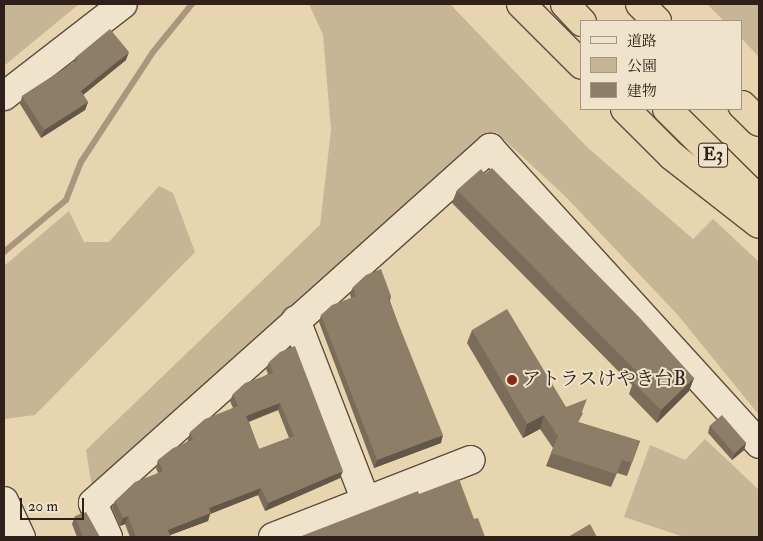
<!DOCTYPE html>
<meta charset="utf-8">
<style>
body{margin:0}
#map{position:relative;width:763px;height:541px;overflow:hidden;background:#e6d5af;font-family:"IM FELL Double Pica","Noto Serif JP",serif}
div>[style]{position:absolute}
.green>*{inset:0;background:#c7b696}
.stream>*{height:6px;margin:-3px;padding:0 3px;transform-origin:3px;border-radius:3px;background:#a8977c}
.roads{filter:drop-shadow(1px 0 #5d4d3e) drop-shadow(-1px 0 #5d4d3e) drop-shadow(0 1px #5d4d3e) drop-shadow(0 -1px #5d4d3e)}
.minor>*{height:28px;margin:-14px;padding:0 14px;transform-origin:14px;border-radius:14px;background:#efe4cb}
.highway>*{height:28px;margin:-14px;padding:0 14px;transform-origin:14px;border-radius:14px;background:#e6d5af}
.wall>*{inset:0;background:#7a6c59}
.shaded-wall>*{inset:0;background:#635848}
.building>*{inset:0;background:#8e7e67;transform-origin:0 0}
.dots>*{width:14px;height:14px;translate:-50% -50%;box-sizing:border-box;border:2px solid #efe4cb;border-radius:50%}
span{translate:-50% -50%;white-space:nowrap;text-align:center;line-height:1.15;-webkit-text-stroke:4px #efe4cb;paint-order:stroke}
.shield-label span{padding:1px 4px;background:#efe4cb;border:1px solid;border-radius:4px;-webkit-text-stroke-width:0}
.shield-label{font-size:18px;color:#2f2019;font-weight:700}
.poi-label{font-size:19px;color:#2f2019}
.left{translate:0 -50%;text-align:left}
.frame{position:absolute;inset:0;border:5px solid #2f2019;pointer-events:none}
.legend{position:absolute;left:580px;top:20px;width:162px;height:90px;box-sizing:border-box;background:#efe4cb;border:1px solid #a29684;margin:0;padding:6px 9px;list-style:none;font-size:15px;color:#2f2019}
.legend li{display:flex;align-items:center;gap:10px;height:25px}
.legend b{width:25px;border:1px solid #a29684}
.scale{position:absolute;left:20px;top:498px;width:64px;height:22px;box-sizing:border-box;border:2px solid #2f2019;border-top:0;padding-left:6px;font-size:15px;line-height:18px;white-space:nowrap;color:#2f2019;-webkit-text-stroke:4px #efe4cb;paint-order:stroke}
</style>
<div id="map">
<div class="green">
<div style="clip-path:polygon(4px 4px,79px 4px,4px 66px)"></div>
<div style="clip-path:polygon(309px 4px,450px 4px,588px 148px,693px 239px,713px 219px,759px 262px,759px 415px,677px 314px,565px 196px,496px 132px,92px 488px,86px 450px,320px 225px,331px 130px,323px 35px)"></div>
<div style="clip-path:polygon(707px 4px,759px 4px,759px 57px,742px 39px,742px 21px,724px 21px)"></div>
<div style="clip-path:polygon(159px 186px,173px 193px,195px 252px,35px 415px,4px 419px,4px 266px,69px 211px,84px 242px,109px 242px)"></div>
<div style="clip-path:polygon(705px 439px,759px 490px,759px 537px,684px 537px,624px 517px,650px 445px,685px 460px)"></div>
</div>
<div class="stream">
<div style="left:4px;top:252px;width:81px;rotate:-40deg"></div>
<div style="left:66px;top:200px;width:41px;rotate:-68.5deg"></div>
<div style="left:81px;top:162px;width:131px;rotate:-56.8deg"></div>
<div style="left:153px;top:52px;width:62px;rotate:-50.9deg"></div>
</div>
<div class="roads">
<div class="minor">
<div style="left:4px;top:96px;width:150px;rotate:-37.7deg"></div>
<div style="left:296px;top:320px;width:194px;rotate:68.9deg"></div>
<div style="left:4px;top:501px;width:40px;rotate:65deg"></div>
<div style="left:108px;top:537px;width:37px;rotate:-114deg"></div>
<div style="left:93px;top:503px;width:533px;rotate:-41.8deg"></div>
<div style="left:490px;top:148px;width:400px;rotate:47.7deg"></div>
<div style="left:273px;top:537px;width:212px;rotate:-21.3deg"></div>
</div>
<div class="highway">
<div style="left:521px;top:4px;width:86px;rotate:45deg"></div>
<div style="left:565px;top:4px;width:25px;rotate:47deg"></div>
<div style="left:640px;top:4px;width:24px;rotate:45deg"></div>
<div style="left:742px;top:105px;width:24px;rotate:45deg"></div>
<div style="left:625px;top:109px;width:66px;rotate:45deg"></div>
<div style="left:672px;top:156px;width:110px;rotate:38deg"></div>
<div style="left:667px;top:109px;width:129px;rotate:44.7deg"></div>
</div>
</div>
<div class="wall">
<div style="clip-path:polygon(76px 57px,126px 60px,83px 95px,88px 102px,85px 110px,41px 138px,20px 104px,22px 96px,73px 63px)"></div>
<div style="clip-path:polygon(457px 190px,694px 378px,689px 391px,657px 423px,629px 394px,632px 385px,452px 203px)"></div>
<div style="clip-path:polygon(353px 287px,391px 296px,390px 301px,441px 443px,374px 468px,319px 322px,321px 315px,351px 298px,350px 294px)"></div>
<div style="clip-path:polygon(472px 330px,566px 407px,583px 413px,578px 422px,640px 441px,627px 476px,617px 473px,611px 487px,546px 466px,553px 448px,540px 429px,523px 438px,467px 343px)"></div>
<div style="clip-path:polygon(evenodd,269px 362px,340px 478px,265px 511px,258px 495px,210px 514px,208px 521px,170px 535px,171px 537px,130px 537px,125px 524px,120px 526px,112px 508px,115px 501px,158px 473px,156px 468px,158px 460px,188px 441px,188px 439px,190px 432px,233px 408px,230px 401px,233px 394px,268px 374px,266px 369px,269px 362px,278px 410px,289px 438px,259px 449px,249px 422px,278px 410px)"></div>
<div style="clip-path:polygon(710px 425px,746px 443px,744px 450px,732px 460px,708px 433px)"></div>
<div style="clip-path:polygon(75px 516px,100px 537px,77px 537px,72px 524px)"></div>
</div>
<div class="shaded-wall">
<div style="clip-path:polygon(129px 52px,126px 60px,78px 99px,81px 91px)"></div>
<div style="clip-path:polygon(88px 102px,85px 110px,41px 138px,44px 130px)"></div>
<div style="clip-path:polygon(694px 378px,689px 391px,657px 423px,661px 410px)"></div>
<div style="clip-path:polygon(280px 403px,278px 410px,244px 423px,246px 416px)"></div>
<div style="clip-path:polygon(544px 415px,540px 429px,523px 438px,527px 424px)"></div>
<div style="clip-path:polygon(443px 435px,441px 443px,374px 468px,377px 460px)"></div>
<div style="clip-path:polygon(746px 443px,744px 450px,732px 460px,735px 453px)"></div>
<div style="clip-path:polygon(343px 471px,340px 478px,265px 511px,268px 503px)"></div>
<div style="clip-path:polygon(261px 488px,258px 495px,210px 514px,208px 521px,165px 537px,168px 530px,209px 508px)"></div>
<div style="clip-path:polygon(128px 516px,125px 524px,120px 526px,123px 518px)"></div>
</div>
<div class="building">
<div style="clip-path:polygon(110px 29px,129px 52px,81px 91px,88px 102px,44px 130px,22px 96px,78px 60px,76px 57px)"></div>
<div style="clip-path:polygon(492px 168px,639px 317px,694px 378px,661px 410px,633px 382px,640px 375px,457px 190px,481px 169px,485px 174px)"></div>
<div style="clip-path:polygon(381px 269px,391px 296px,388px 298px,443px 435px,377px 460px,321px 315px,332px 305px,356px 296px,353px 287px,366px 275px)"></div>
<div style="clip-path:polygon(507px 309px,566px 407px,587px 399px,578px 422px,640px 441px,632px 463px,622px 460px,616px 474px,551px 453px,558px 436px,544px 415px,527px 424px,472px 330px)"></div>
<div style="clip-path:polygon(evenodd,295px 346px,343px 471px,268px 503px,261px 488px,209px 508px,211px 513px,168px 530px,171px 537px,136px 537px,128px 516px,123px 518px,115px 501px,135px 482px,163px 471px,158px 460px,173px 448px,193px 440px,190px 432px,205px 419px,238px 406px,233px 394px,245px 383px,273px 373px,269px 362px,280px 352px,295px 346px,280px 403px,294px 436px,259px 449px,246px 416px,280px 403px)"></div>
<div style="left:722px;top:415px;width:37px;height:16px;rotate:49deg"></div>
<div style="clip-path:polygon(459px 479px,474px 519px,478px 518px,485px 537px,299px 537px,418px 491px,419px 494px)"></div>
<div style="clip-path:polygon(86px 512px,100px 537px,83px 537px,75px 516px)"></div>
<div style="clip-path:polygon(590px 524px,597px 537px,568px 537px)"></div>
</div>
<div class="dots">
<div style="left:512px;top:380px;background:#8f2418"></div>
</div>
<div class="shield-label">
<span style="left:713px;top:155px">E3</span>
</div>
<div class="poi-label">
<span class="left" style="left:522px;top:380px">アトラスけやき台B</span>
</div>
<div class="frame"></div>
<ul class="legend">
<li><b style="height:6px;background:#efe4cb"></b>道路</li>
<li><b style="height:14px;background:#c7b696"></b>公園</li>
<li><b style="height:14px;background:#8e7e67"></b>建物</li>
</ul>
<div class="scale">20 m</div>
</div>
